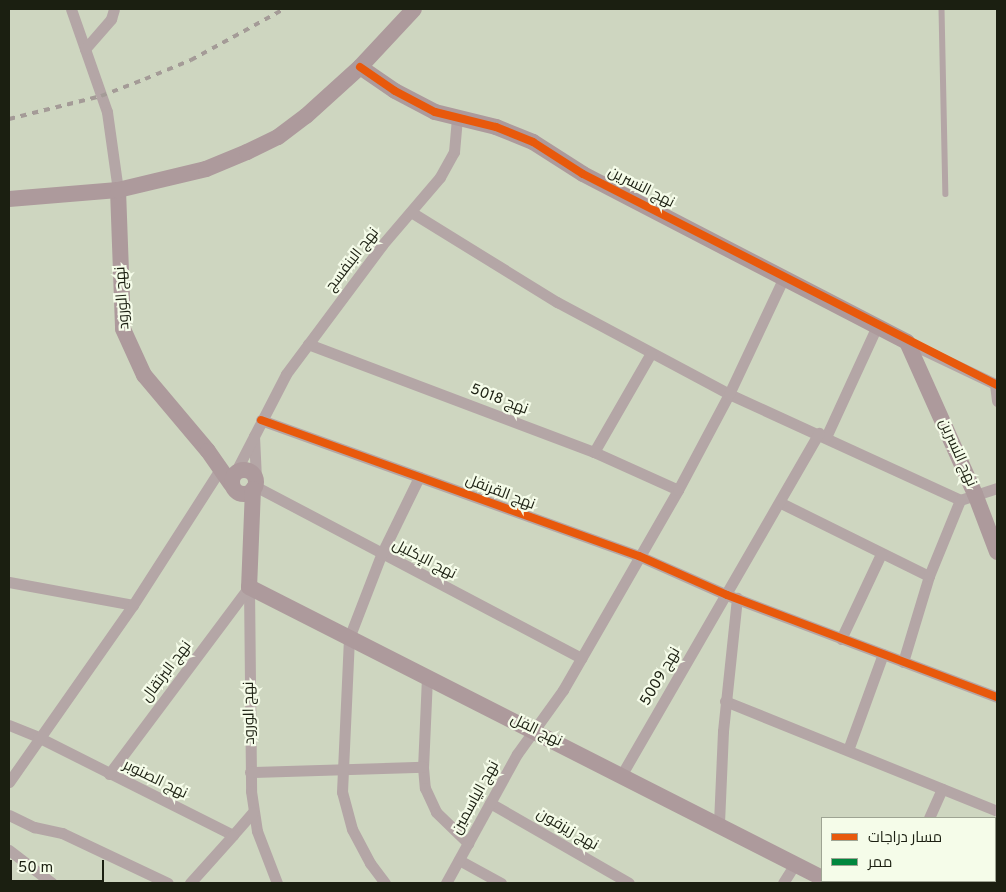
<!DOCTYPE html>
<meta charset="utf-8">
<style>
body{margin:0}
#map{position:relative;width:1006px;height:892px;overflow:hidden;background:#ced6c0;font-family:Overpass,Cairo,sans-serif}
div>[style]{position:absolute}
.lane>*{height:5.5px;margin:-2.75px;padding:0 2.75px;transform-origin:2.75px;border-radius:2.75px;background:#b4a6a6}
.street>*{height:11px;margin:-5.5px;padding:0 5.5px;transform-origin:5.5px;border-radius:5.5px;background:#b4a6a6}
.secondary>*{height:16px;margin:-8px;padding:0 8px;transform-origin:8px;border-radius:8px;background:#ad9a9c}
.secondary>.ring{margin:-8px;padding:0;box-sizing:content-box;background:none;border:16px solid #ad9a9c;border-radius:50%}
.rail>*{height:4px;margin-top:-2px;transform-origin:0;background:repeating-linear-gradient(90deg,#a49b97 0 6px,transparent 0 12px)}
.quiet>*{height:6px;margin-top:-3px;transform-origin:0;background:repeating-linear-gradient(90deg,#00873e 0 12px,transparent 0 18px)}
.cycleway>*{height:8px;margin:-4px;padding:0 4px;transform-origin:4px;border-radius:4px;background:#e8590c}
span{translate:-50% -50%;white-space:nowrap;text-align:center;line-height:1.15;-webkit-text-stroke:4.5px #f5fce9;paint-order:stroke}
.street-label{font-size:15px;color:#1b1f11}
.frame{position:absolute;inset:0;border:10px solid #1b1f11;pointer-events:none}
.legend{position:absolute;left:821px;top:817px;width:175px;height:65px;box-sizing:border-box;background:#f5fce9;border:1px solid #9ea493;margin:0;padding:6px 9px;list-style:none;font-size:15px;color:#1b1f11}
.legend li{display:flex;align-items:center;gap:10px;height:25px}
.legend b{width:25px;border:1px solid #9ea493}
.scale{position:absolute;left:10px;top:860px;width:94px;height:22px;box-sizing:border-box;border:2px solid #1b1f11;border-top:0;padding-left:6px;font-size:15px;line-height:18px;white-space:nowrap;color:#1b1f11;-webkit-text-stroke:4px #f5fce9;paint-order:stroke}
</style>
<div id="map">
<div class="lane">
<div style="left:942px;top:9px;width:185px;rotate:88.8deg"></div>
</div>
<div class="street">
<div style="left:71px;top:9px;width:109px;rotate:70.7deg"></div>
<div style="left:107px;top:112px;width:79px;rotate:82deg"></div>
<div style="left:85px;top:49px;width:40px;rotate:-49deg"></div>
<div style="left:111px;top:19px;width:10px;rotate:-73deg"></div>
<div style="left:411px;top:212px;width:172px;rotate:31.7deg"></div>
<div style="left:557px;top:302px;width:195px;rotate:28.1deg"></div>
<div style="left:729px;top:394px;width:254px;rotate:24.6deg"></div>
<div style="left:960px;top:500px;width:39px;rotate:-18deg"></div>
<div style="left:907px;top:342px;width:100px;rotate:25.5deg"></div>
<div style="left:308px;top:344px;width:306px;rotate:20.7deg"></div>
<div style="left:594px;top:452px;width:92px;rotate:24.3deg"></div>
<div style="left:995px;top:384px;width:17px;rotate:83deg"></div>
<div style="left:261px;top:420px;width:402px;rotate:19.8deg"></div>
<div style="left:639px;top:556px;width:96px;rotate:23.9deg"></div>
<div style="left:727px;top:595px;width:289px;rotate:20.7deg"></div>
<div style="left:254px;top:436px;width:42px;rotate:87.3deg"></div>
<div style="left:826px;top:437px;width:122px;rotate:-65.3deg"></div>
<div style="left:594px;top:452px;width:114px;rotate:-60.1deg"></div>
<div style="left:235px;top:473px;width:111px;rotate:-62.7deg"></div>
<div style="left:286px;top:374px;width:161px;rotate:-53.3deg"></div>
<div style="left:382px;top:245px;width:89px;rotate:-49.5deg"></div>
<div style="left:440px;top:177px;width:29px;rotate:-61deg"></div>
<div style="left:454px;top:152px;width:36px;rotate:-85deg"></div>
<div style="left:255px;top:486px;width:369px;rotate:27.8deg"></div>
<div style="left:781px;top:503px;width:165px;rotate:26.3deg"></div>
<div style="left:9px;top:582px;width:126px;rotate:10.5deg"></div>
<div style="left:249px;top:587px;width:204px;rotate:89.4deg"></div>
<div style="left:251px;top:791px;width:40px;rotate:81.5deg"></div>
<div style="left:257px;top:831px;width:56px;rotate:69deg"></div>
<div style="left:841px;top:639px;width:94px;rotate:-64.8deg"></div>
<div style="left:903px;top:662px;width:90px;rotate:-73.2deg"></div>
<div style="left:929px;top:576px;width:82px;rotate:-67.8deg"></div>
<div style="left:427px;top:677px;width:90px;rotate:92.5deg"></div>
<div style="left:423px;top:767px;width:21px;rotate:85deg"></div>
<div style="left:425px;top:788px;width:26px;rotate:65deg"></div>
<div style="left:436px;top:812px;width:45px;rotate:44.1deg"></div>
<div style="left:725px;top:701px;width:293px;rotate:22deg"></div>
<div style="left:9px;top:725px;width:31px;rotate:22deg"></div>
<div style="left:38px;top:737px;width:218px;rotate:26.7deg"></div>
<div style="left:233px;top:835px;width:30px;rotate:-49deg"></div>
<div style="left:848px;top:750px;width:102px;rotate:-70deg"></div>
<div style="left:250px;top:772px;width:173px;rotate:-1.7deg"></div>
<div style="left:109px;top:774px;width:234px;rotate:-53.2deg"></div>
<div style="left:622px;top:774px;width:394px;rotate:-60deg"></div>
<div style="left:9px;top:782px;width:216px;rotate:-55deg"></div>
<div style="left:133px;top:605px;width:163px;rotate:-57.3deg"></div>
<div style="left:490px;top:803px;width:160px;rotate:29.9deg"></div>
<div style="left:9px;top:815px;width:28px;rotate:26deg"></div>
<div style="left:34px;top:827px;width:29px;rotate:12deg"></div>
<div style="left:62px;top:833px;width:117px;rotate:25.3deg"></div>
<div style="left:929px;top:818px;width:32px;rotate:-66deg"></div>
<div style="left:719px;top:823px;width:92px;rotate:-87.5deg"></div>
<div style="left:723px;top:731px;width:134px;rotate:-84deg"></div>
<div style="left:9px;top:850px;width:54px;rotate:37.5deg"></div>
<div style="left:459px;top:860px;width:48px;rotate:28.7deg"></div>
<div style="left:190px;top:883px;width:64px;rotate:-48.1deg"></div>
<div style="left:385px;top:883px;width:25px;rotate:-127deg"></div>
<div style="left:370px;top:863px;width:38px;rotate:-118deg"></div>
<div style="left:352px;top:829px;width:38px;rotate:-105deg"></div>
<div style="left:342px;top:792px;width:154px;rotate:-87.4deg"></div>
<div style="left:349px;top:638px;width:89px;rotate:-68.9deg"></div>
<div style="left:381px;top:555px;width:87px;rotate:-64deg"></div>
<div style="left:446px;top:883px;width:147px;rotate:-61.2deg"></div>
<div style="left:517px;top:754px;width:79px;rotate:-54.3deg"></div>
<div style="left:563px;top:690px;width:231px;rotate:-60.1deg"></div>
<div style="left:678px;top:490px;width:109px;rotate:-62deg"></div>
<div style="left:729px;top:394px;width:129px;rotate:-64.8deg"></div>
<div style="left:783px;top:883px;width:22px;rotate:-58deg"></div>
<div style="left:899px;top:883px;width:2px;rotate:-63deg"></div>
</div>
<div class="secondary">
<div style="left:360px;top:67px;width:42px;rotate:34.4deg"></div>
<div style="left:395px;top:91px;width:45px;rotate:27.7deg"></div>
<div style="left:435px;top:112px;width:63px;rotate:13.8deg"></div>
<div style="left:496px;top:127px;width:40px;rotate:22deg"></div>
<div style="left:533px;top:142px;width:59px;rotate:32.6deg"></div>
<div style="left:583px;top:174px;width:365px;rotate:27.4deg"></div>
<div style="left:907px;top:342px;width:167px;rotate:65.9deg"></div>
<div style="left:975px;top:494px;width:62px;rotate:69.2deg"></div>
<div style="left:118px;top:190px;width:139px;rotate:87.9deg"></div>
<div style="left:123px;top:329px;width:51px;rotate:65.5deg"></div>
<div style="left:144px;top:375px;width:99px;rotate:49.9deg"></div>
<div style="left:208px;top:451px;width:40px;rotate:55.1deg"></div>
<div style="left:9px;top:199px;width:109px;rotate:-4.7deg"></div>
<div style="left:118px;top:190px;width:90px;rotate:-13.4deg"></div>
<div style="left:206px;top:169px;width:44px;rotate:-22.5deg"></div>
<div style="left:247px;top:152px;width:34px;rotate:-26deg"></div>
<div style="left:278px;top:137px;width:35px;rotate:-37deg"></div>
<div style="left:306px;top:116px;width:73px;rotate:-42.2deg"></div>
<div style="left:360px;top:67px;width:79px;rotate:-47deg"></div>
<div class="ring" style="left:232px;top:470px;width:8px;height:8px"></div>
<div style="left:253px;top:489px;width:98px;rotate:92.3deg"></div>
<div style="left:249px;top:587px;width:643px;rotate:26.92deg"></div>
</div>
<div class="rail">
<div style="left:9px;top:119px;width:95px;rotate:-14deg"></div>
<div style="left:101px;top:96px;width:47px;rotate:-21.1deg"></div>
<div style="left:145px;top:79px;width:50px;rotate:-22.4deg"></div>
<div style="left:191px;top:60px;width:106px;rotate:-28.7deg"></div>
</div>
<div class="quiet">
<div style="left:995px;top:871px;width:5px;rotate:-68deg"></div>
<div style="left:989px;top:883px;width:2px;rotate:-63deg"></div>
</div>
<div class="cycleway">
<div style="left:360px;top:67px;width:42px;rotate:34.4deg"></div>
<div style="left:395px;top:91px;width:45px;rotate:27.7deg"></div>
<div style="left:435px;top:112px;width:63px;rotate:13.8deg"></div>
<div style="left:496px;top:127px;width:40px;rotate:22deg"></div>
<div style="left:533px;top:142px;width:59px;rotate:32.6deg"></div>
<div style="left:583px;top:174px;width:465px;rotate:27deg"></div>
<div style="left:261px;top:420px;width:402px;rotate:19.8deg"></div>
<div style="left:639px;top:556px;width:96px;rotate:23.9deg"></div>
<div style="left:727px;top:595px;width:289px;rotate:20.7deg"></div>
</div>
<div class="street-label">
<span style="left:641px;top:188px;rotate:27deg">نهج النسرين</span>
<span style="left:353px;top:260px;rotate:-52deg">نهج البنفسج</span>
<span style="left:123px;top:298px;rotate:-94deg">نهج الورود</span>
<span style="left:499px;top:400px;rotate:21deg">نهج 5018</span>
<span style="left:957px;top:453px;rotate:66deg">نهج النسرين</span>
<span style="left:500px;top:493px;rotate:21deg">نهج القرنفل</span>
<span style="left:424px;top:560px;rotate:27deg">نهج الإكليل</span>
<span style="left:167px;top:672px;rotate:-53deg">نهج البرتقال</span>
<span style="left:661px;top:677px;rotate:-60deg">نهج 5009</span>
<span style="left:250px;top:713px;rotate:-91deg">نهج الورود</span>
<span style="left:536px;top:731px;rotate:26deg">نهج الفل</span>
<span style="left:155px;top:780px;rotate:26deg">نهج الصنوبر</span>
<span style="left:476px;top:798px;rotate:-61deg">نهج الياسمين</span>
<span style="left:567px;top:830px;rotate:30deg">نهج زيزفون</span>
</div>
<div class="frame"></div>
<ul class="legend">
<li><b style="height:6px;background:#e8590c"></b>مسار دراجات</li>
<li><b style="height:6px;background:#00873e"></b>ممر</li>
</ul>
<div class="scale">50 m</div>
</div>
